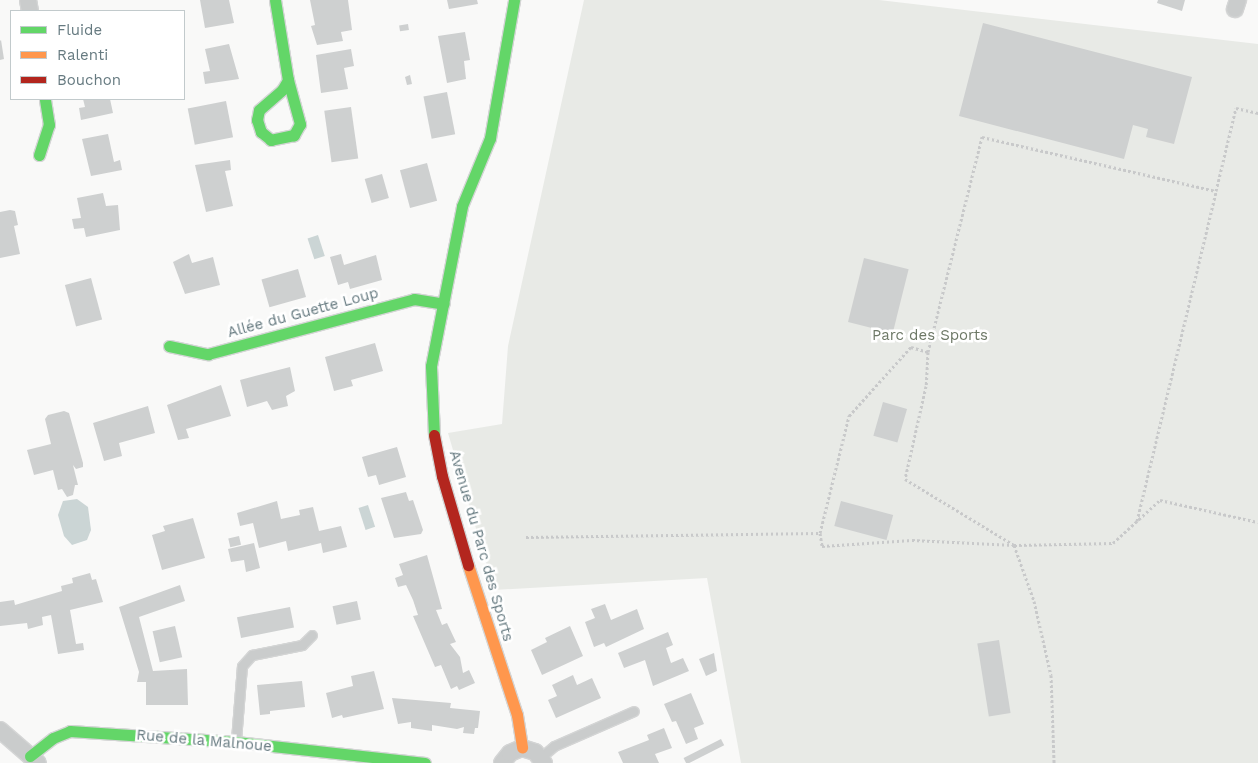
<!DOCTYPE html>
<meta charset="utf-8">
<style>
body{margin:0}
#map{position:relative;width:1258px;height:763px;overflow:hidden;background:#f9f9f8;font-family:"Work Sans",sans-serif}
div>[style]{position:absolute}
.green>*{inset:0;background:#e8eae6}
.water>*{inset:0;background:#cbd5d5;transform-origin:0 0}
.building>*{inset:0;background:#ced0d0;transform-origin:0 0}
.path>*{height:3px;margin-top:-1.5px;transform-origin:0;background:repeating-linear-gradient(90deg,#c8c9ca 0 2.5px,transparent 0 5px)}
.roads{filter:drop-shadow(1px 0 #d4d5d5) drop-shadow(-1px 0 #d4d5d5) drop-shadow(0 1px #d4d5d5) drop-shadow(0 -1px #d4d5d5)}
.lane>*{height:9px;margin:-4.5px;padding:0 4.5px;transform-origin:4.5px;border-radius:4.5px;background:#cacccc}
.street>*{height:16px;margin:-8px;padding:0 8px;transform-origin:8px;border-radius:8px;background:#cacccc}
.fast>*{height:11px;margin:-5.5px;padding:0 5.5px;transform-origin:5.5px;border-radius:5.5px;background:#63d668}
.slow>*{height:11px;margin:-5.5px;padding:0 5.5px;transform-origin:5.5px;border-radius:5.5px;background:#ff974d}
.jam>*{height:11px;margin:-5.5px;padding:0 5.5px;transform-origin:5.5px;border-radius:5.5px;background:#b3261e}
span{translate:-50% -50%;white-space:nowrap;text-align:center;line-height:1.15;-webkit-text-stroke:5px #fff;paint-order:stroke}
.street-label{font-size:15px;color:#667a80}
.park-label{font-size:15px;color:#6d7866}
.legend{position:absolute;left:10px;top:10px;width:175px;height:90px;box-sizing:border-box;background:#fff;border:1px solid #c2cacc;margin:0;padding:6px 9px;list-style:none;font-size:15px;color:#667a80}
.legend li{display:flex;align-items:center;gap:10px;height:25px}
.legend b{width:25px;border:1px solid #c2cacc}
</style>
<div id="map">
<div class="green">
<div style="clip-path:polygon(584px 0,879px 0,1258px 44px,1258px 763px,741px 763px,707px 578px,494px 590px,448px 433px,502px 424px,508px 346px)"></div>
</div>
<div class="water">
<div style="left:318px;top:235px;width:22px;height:11px;rotate:72deg"></div>
<div style="clip-path:polygon(77px 499px,88px 507px,91px 530px,87px 540px,72px 545px,64px 536px,58px 515px,63px 501px)"></div>
<div style="left:368px;top:505px;width:23px;height:10px;rotate:72deg"></div>
</div>
<div class="building">
<div style="clip-path:polygon(200px 0,229px 0,234px 23px,205px 28px)"></div>
<div style="clip-path:polygon(310px 0,348px 0,352px 30px,341px 32px,343px 41px,317px 45px,311px 26px,315px 25px)"></div>
<div style="clip-path:polygon(447px 0,477px 0,478px 4px,449px 9px)"></div>
<div style="clip-path:polygon(1158px 0,1185px 0,1182px 11px,1157px 3px)"></div>
<div style="clip-path:polygon(983px 23px,1192px 77px,1174px 144px,1146px 137px,1148px 129px,1133px 125px,1124px 159px,959px 116px)"></div>
<div style="left:408px;top:24px;width:6px;height:9px;rotate:81deg"></div>
<div style="clip-path:polygon(465px 32px,470px 60px,464px 61px,466px 79px,447px 83px,438px 36px)"></div>
<div style="clip-path:polygon(1px 40px,4px 59px,0 60px,0 41px)"></div>
<div style="clip-path:polygon(229px 44px,239px 79px,205px 84px,203px 72px,210px 71px,205px 49px)"></div>
<div style="clip-path:polygon(351px 49px,354px 66px,344px 68px,348px 89px,321px 93px,316px 55px)"></div>
<div style="clip-path:polygon(410px 75px,412px 84px,407px 85px,405px 77px)"></div>
<div style="left:447px;top:92px;width:43px;height:24px;rotate:79deg"></div>
<div style="clip-path:polygon(83px 99px,110px 99px,113px 113px,81px 120px,79px 108px,85px 107px)"></div>
<div style="left:226px;top:101px;width:37px;height:39px;rotate:79deg"></div>
<div style="left:351px;top:107px;width:52px;height:27px;rotate:82deg"></div>
<div style="clip-path:polygon(108px 134px,114px 162px,120px 160px,122px 170px,91px 176px,82px 139px)"></div>
<div style="clip-path:polygon(230px 160px,231px 170px,225px 171px,233px 206px,206px 212px,195px 165px)"></div>
<div style="left:427px;top:163px;width:39px;height:28px;rotate:75deg"></div>
<div style="left:382px;top:174px;width:25px;height:18px;rotate:74deg"></div>
<div style="clip-path:polygon(103px 193px,106px 206px,118px 205px,120px 230px,86px 237px,84px 228px,74px 229px,72px 219px,81px 218px,77px 198px)"></div>
<div style="clip-path:polygon(10px 210px,15px 211px,18px 225px,14px 226px,20px 254px,0 258px,0 212px)"></div>
<div style="clip-path:polygon(189px 254px,192px 263px,213px 257px,220px 285px,185px 294px,173px 262px)"></div>
<div style="clip-path:polygon(341px 254px,344px 265px,376px 255px,382px 280px,350px 289px,348px 282px,338px 285px,330px 257px)"></div>
<div style="left:864px;top:258px;width:46px;height:66px;rotate:14deg"></div>
<div style="left:298px;top:269px;width:29px;height:38px;rotate:74deg"></div>
<div style="left:91px;top:278px;width:43px;height:27px;rotate:75deg"></div>
<div style="clip-path:polygon(375px 343px,383px 371px,351px 380px,353px 386px,334px 391px,325px 357px)"></div>
<div style="clip-path:polygon(290px 367px,295px 391px,286px 396px,288px 406px,272px 410px,267px 401px,247px 407px,240px 380px)"></div>
<div style="clip-path:polygon(221px 385px,231px 416px,186px 429px,189px 438px,178px 440px,167px 405px)"></div>
<div style="left:883px;top:402px;width:25px;height:35px;rotate:16deg"></div>
<div style="clip-path:polygon(148px 406px,155px 433px,119px 443px,122px 456px,104px 461px,93px 423px)"></div>
<div style="clip-path:polygon(64px 411px,69px 413px,83px 463px,83px 467px,76px 469px,73px 465px,78px 485px,75px 485px,73px 495px,67px 497px,62px 489px,58px 490px,53px 470px,34px 475px,27px 450px,51px 444px,45px 419px,48px 415px)"></div>
<div style="clip-path:polygon(397px 447px,406px 477px,379px 485px,376px 475px,368px 477px,362px 457px)"></div>
<div style="clip-path:polygon(406px 492px,409px 501px,413px 500px,423px 530px,421px 534px,394px 538px,381px 498px)"></div>
<div style="clip-path:polygon(277px 501px,281px 519px,300px 515px,299px 510px,313px 507px,319px 531px,341px 526px,347px 547px,323px 553px,321px 543px,288px 551px,286px 541px,259px 548px,253px 523px,240px 526px,237px 513px)"></div>
<div style="left:841px;top:501px;width:54px;height:26px;rotate:15deg"></div>
<div style="clip-path:polygon(193px 518px,205px 558px,162px 570px,152px 535px,165px 531px,163px 526px)"></div>
<div style="left:239px;top:536px;width:9px;height:11px;rotate:77deg"></div>
<div style="clip-path:polygon(254px 543px,260px 568px,246px 572px,244px 560px,231px 562px,228px 549px)"></div>
<div style="clip-path:polygon(427px 555px,442px 609px,436px 610px,442px 625px,447px 623px,456px 642px,450px 644px,460px 657px,463px 673px,469px 670px,475px 683px,459px 690px,457px 686px,451px 689px,441px 665px,435px 667px,413px 616px,418px 615px,413px 600px,406px 585px,398px 587px,395px 578px,403px 575px,399px 564px)"></div>
<div style="clip-path:polygon(90px 573px,92px 580px,96px 579px,103px 602px,70px 610px,76px 644px,83px 643px,84px 650px,58px 654px,51px 615px,42px 617px,43px 625px,28px 629px,27px 623px,0 626px,0 602px,14px 600px,15px 605px,62px 591px,61px 586px,73px 583px,72px 578px)"></div>
<div style="clip-path:polygon(180px 585px,185px 601px,139px 617px,153px 671px,187px 669px,188px 705px,146px 705px,146px 682px,137px 682px,139px 672px,119px 607px)"></div>
<div style="left:357px;top:601px;width:19px;height:25px;rotate:78deg"></div>
<div style="clip-path:polygon(605px 604px,611px 620px,637px 609px,644px 629px,606px 647px,604px 643px,594px 647px,585px 622px,595px 618px,591px 609px)"></div>
<div style="left:290px;top:607px;width:21px;height:54px;rotate:79deg"></div>
<div style="left:175px;top:626px;width:32px;height:23px;rotate:77deg"></div>
<div style="clip-path:polygon(570px 626px,583px 656px,542px 675px,531px 650px,547px 642px,545px 638px)"></div>
<div style="clip-path:polygon(668px 632px,673px 645px,666px 648px,671px 663px,683px 658px,689px 671px,653px 686px,645px 660px,624px 668px,618px 653px)"></div>
<div style="left:999px;top:640px;width:74px;height:22px;rotate:81deg"></div>
<div style="clip-path:polygon(714px 653px,717px 671px,706px 676px,699px 659px)"></div>
<div style="clip-path:polygon(374px 671px,384px 709px,343px 718px,342px 715px,332px 718px,326px 693px,353px 686px,351px 676px)"></div>
<div style="clip-path:polygon(573px 675px,577px 685px,592px 678px,601px 698px,556px 718px,548px 700px,557px 696px,552px 685px)"></div>
<div style="clip-path:polygon(302px 681px,305px 707px,270px 711px,270px 714px,260px 715px,257px 685px)"></div>
<div style="clip-path:polygon(691px 693px,704px 724px,694px 728px,698px 739px,686px 744px,676px 721px,672px 722px,664px 704px)"></div>
<div style="clip-path:polygon(392px 698px,451px 703px,450px 708px,480px 711px,478px 728px,475px 728px,474px 734px,463px 733px,464px 727px,457px 729px,432px 725px,432px 731px,411px 728px,411px 722px,398px 724px)"></div>
<div style="clip-path:polygon(664px 728px,672px 748px,655px 754px,659px 763px,623px 763px,618px 752px,649px 740px,647px 735px)"></div>
<div style="left:721px;top:739px;width:7px;height:42px;rotate:63deg"></div>
</div>
<div class="path">
<div style="left:928px;top:352px;width:34px;rotate:93deg"></div>
<div style="left:926px;top:386px;width:95px;rotate:102.7deg"></div>
<div style="left:905px;top:479px;width:127px;rotate:31.2deg"></div>
<div style="left:1014px;top:545px;width:99px;rotate:-1.2deg"></div>
<div style="left:1113px;top:543px;width:64px;rotate:-42.5deg"></div>
<div style="left:1160px;top:500px;width:100px;rotate:12.7deg"></div>
<div style="left:1137px;top:521px;width:339px;rotate:-76.5deg"></div>
<div style="left:820px;top:533px;width:121px;rotate:-76.1deg"></div>
<div style="left:849px;top:416px;width:93px;rotate:-48.1deg"></div>
<div style="left:911px;top:347px;width:18px;rotate:16deg"></div>
<div style="left:928px;top:352px;width:222px;rotate:-75.9deg"></div>
<div style="left:982px;top:137px;width:240px;rotate:13deg"></div>
<div style="left:1216px;top:191px;width:85px;rotate:-76.5deg"></div>
<div style="left:1236px;top:108px;width:23px;rotate:13deg"></div>
<div style="left:526px;top:537px;width:294px;rotate:-0.8deg"></div>
<div style="left:820px;top:533px;width:13px;rotate:81deg"></div>
<div style="left:822px;top:546px;width:90px;rotate:-3.8deg"></div>
<div style="left:912px;top:540px;width:102px;rotate:2.8deg"></div>
<div style="left:1014px;top:545px;width:59px;rotate:70.3deg"></div>
<div style="left:1034px;top:601px;width:76px;rotate:77.1deg"></div>
<div style="left:1051px;top:675px;width:88px;rotate:88deg"></div>
</div>
<div class="roads">
<div class="lane">
<div style="left:236px;top:740px;width:74px;rotate:-85.4deg"></div>
<div style="left:242px;top:666px;width:15px;rotate:-48deg"></div>
<div style="left:252px;top:655px;width:51px;rotate:-11.3deg"></div>
<div style="left:302px;top:645px;width:14px;rotate:-45deg"></div>
<div style="left:541px;top:757px;width:17px;rotate:-40deg"></div>
<div style="left:554px;top:746px;width:87px;rotate:-23.6deg"></div>
</div>
<div class="street">
<div style="left:28px;top:0;width:11px;rotate:80deg"></div>
<div style="left:1235px;top:9px;width:9px;rotate:-72deg"></div>
<div style="left:0;top:730px;width:50px;rotate:41deg"></div>
<div style="left:502px;top:763px;width:13px;rotate:-51deg"></div>
<div style="left:510px;top:753px;width:13px;rotate:-23deg"></div>
<div style="left:522px;top:748px;width:14px;rotate:17deg"></div>
<div style="left:535px;top:752px;width:14px;rotate:51deg"></div>
</div>
<div class="fast">
<div style="left:275px;top:0;width:81px;rotate:80.8deg"></div>
<div style="left:288px;top:80px;width:46px;rotate:74.7deg"></div>
<div style="left:300px;top:124px;width:13px;rotate:119deg"></div>
<div style="left:294px;top:135px;width:24px;rotate:168deg"></div>
<div style="left:271px;top:140px;width:13px;rotate:-141deg"></div>
<div style="left:261px;top:132px;width:13px;rotate:-108deg"></div>
<div style="left:257px;top:120px;width:10px;rotate:-79deg"></div>
<div style="left:259px;top:110px;width:30px;rotate:-41deg"></div>
<div style="left:282px;top:90px;width:12px;rotate:-59deg"></div>
<div style="left:39px;top:155px;width:32px;rotate:-72deg"></div>
<div style="left:49px;top:125px;width:26px;rotate:-99deg"></div>
<div style="left:169px;top:346px;width:40px;rotate:12deg"></div>
<div style="left:208px;top:354px;width:213px;rotate:-14.9deg"></div>
<div style="left:414px;top:299px;width:30px;rotate:9deg"></div>
<div style="left:434px;top:435px;width:69px;rotate:-92.5deg"></div>
<div style="left:431px;top:366px;width:163px;rotate:-79deg"></div>
<div style="left:462px;top:206px;width:74px;rotate:-67.6deg"></div>
<div style="left:490px;top:138px;width:140px;rotate:-80.1deg"></div>
<div style="left:30px;top:756px;width:29px;rotate:-38deg"></div>
<div style="left:53px;top:738px;width:18px;rotate:-22deg"></div>
<div style="left:70px;top:731px;width:166px;rotate:3.8deg"></div>
<div style="left:236px;top:742px;width:190px;rotate:6.3deg"></div>
</div>
<div class="slow">
<div style="left:468px;top:565px;width:158px;rotate:71.9deg"></div>
<div style="left:517px;top:715px;width:33px;rotate:81deg"></div>
</div>
<div class="jam">
<div style="left:434px;top:435px;width:42px;rotate:79deg"></div>
<div style="left:442px;top:476px;width:93px;rotate:73.7deg"></div>
</div>
</div>
<div class="street-label">
<span style="left:303px;top:313px;rotate:-15deg">Allée du Guette Loup</span>
<span style="left:481px;top:546px;rotate:74deg">Avenue du Parc des Sports</span>
<span style="left:204px;top:741px;rotate:5deg">Rue de la Malnoue</span>
</div>
<div class="park-label">
<span style="left:930px;top:336px">Parc des Sports</span>
</div>
<ul class="legend">
<li><b style="height:6px;background:#63d668"></b>Fluide</li>
<li><b style="height:6px;background:#ff974d"></b>Ralenti</li>
<li><b style="height:6px;background:#b3261e"></b>Bouchon</li>
</ul>
</div>
